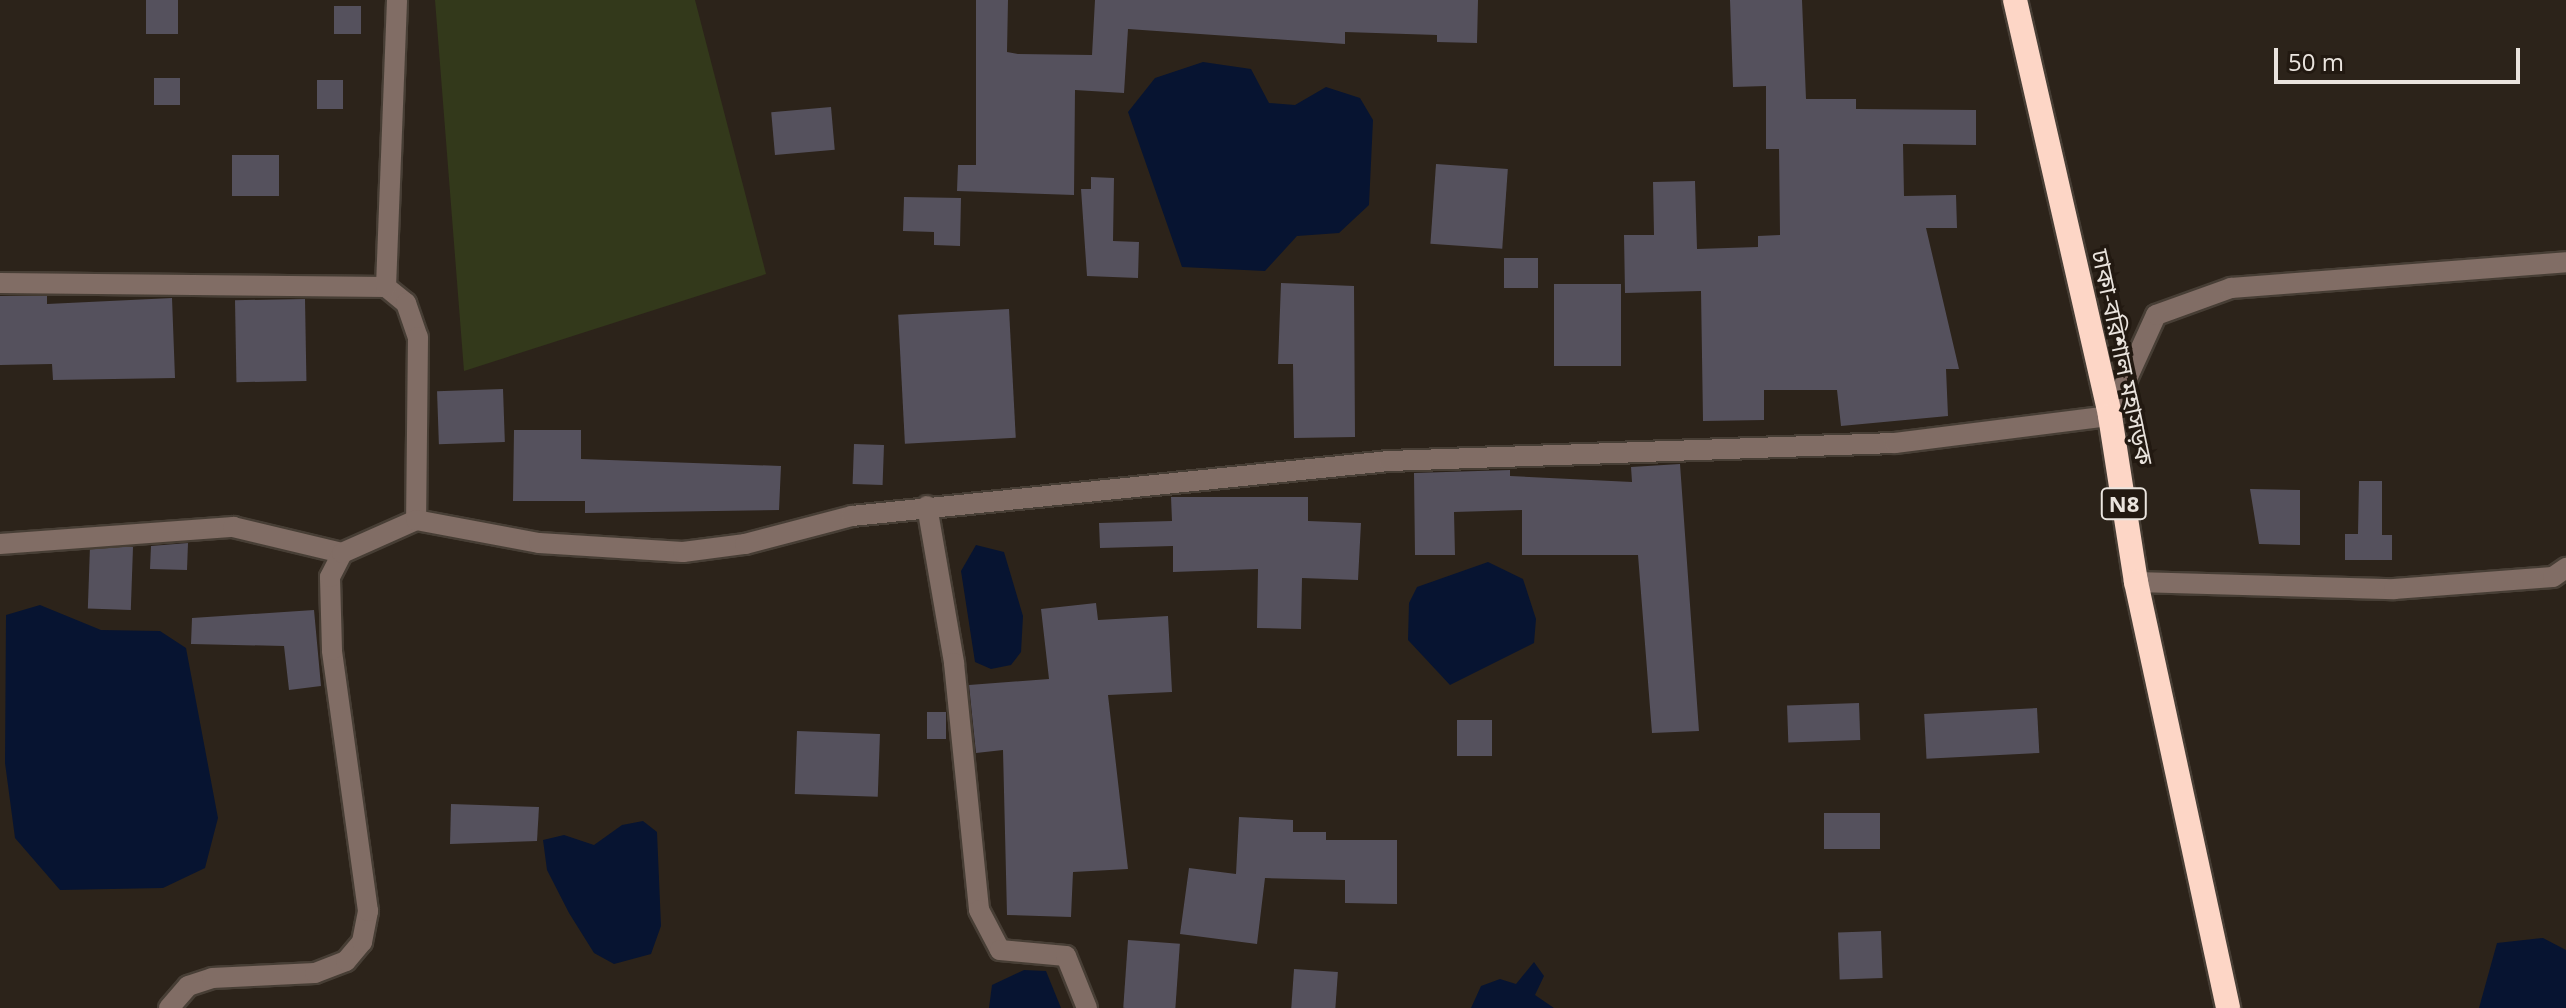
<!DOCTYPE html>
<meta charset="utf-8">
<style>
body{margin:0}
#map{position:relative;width:2566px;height:1008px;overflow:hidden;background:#2c231a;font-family:"Open Sans","Noto Sans Bengali",sans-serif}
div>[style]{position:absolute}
.green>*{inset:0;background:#33391b}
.water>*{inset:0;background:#071431}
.building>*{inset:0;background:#55515d;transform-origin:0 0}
.roads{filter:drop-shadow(2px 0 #473e35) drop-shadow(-2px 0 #473e35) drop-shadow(0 2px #473e35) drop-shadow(0 -2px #473e35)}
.minor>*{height:20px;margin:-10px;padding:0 10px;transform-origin:10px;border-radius:10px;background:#816d65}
.highway>*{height:24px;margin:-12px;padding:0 12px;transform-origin:12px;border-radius:12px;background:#fdd6c6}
span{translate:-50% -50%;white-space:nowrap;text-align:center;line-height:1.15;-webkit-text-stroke:7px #221911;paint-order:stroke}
.shield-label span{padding:2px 6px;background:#221911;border:2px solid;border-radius:6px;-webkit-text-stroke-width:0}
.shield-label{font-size:22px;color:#eae4de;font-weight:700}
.street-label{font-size:24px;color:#eae4de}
.scale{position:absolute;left:2274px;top:48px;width:246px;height:36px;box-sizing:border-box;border:4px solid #eae4de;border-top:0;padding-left:10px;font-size:24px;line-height:28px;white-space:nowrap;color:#eae4de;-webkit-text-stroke:6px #221911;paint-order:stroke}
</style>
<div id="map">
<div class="green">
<div style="clip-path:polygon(435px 0,695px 0,766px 274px,464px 371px)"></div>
</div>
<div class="water">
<div style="clip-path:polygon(1203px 62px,1251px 69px,1269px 103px,1295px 105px,1326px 87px,1360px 98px,1373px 120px,1369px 205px,1339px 233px,1297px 236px,1265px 271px,1182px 267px,1128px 112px,1155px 78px)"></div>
<div style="clip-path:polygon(976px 545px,1004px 552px,1023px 616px,1021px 652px,1011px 665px,991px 669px,975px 662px,961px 571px)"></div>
<div style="clip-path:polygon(1488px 562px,1523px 579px,1536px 619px,1534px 643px,1450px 685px,1408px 640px,1409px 603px,1417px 587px)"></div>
<div style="clip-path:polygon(40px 605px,101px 630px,160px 631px,186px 648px,218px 818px,205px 868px,163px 888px,60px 890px,15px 838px,5px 763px,6px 615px)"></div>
<div style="clip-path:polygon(643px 821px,657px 832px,661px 926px,651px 954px,614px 964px,594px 953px,569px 913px,547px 870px,543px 840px,564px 835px,594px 845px,622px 825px)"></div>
<div style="clip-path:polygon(2543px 938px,2566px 950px,2566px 1008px,2479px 1008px,2497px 943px)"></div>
<div style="clip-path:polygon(1534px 962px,1544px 976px,1535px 995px,1554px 1008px,1471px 1008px,1481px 986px,1500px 979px,1516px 984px)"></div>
<div style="clip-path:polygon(1024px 970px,1046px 971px,1061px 1008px,989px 1008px,992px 985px)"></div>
</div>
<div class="building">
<div style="left:146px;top:0;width:32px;height:34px"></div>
<div style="clip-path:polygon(976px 0,1008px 0,1007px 52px,1018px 54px,1092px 55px,1095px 0,1478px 0,1477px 43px,1437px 42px,1437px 35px,1345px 32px,1345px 44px,1128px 29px,1124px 93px,1075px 90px,1074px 195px,957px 191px,958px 165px,976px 165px)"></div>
<div style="clip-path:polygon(1730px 0,1802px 0,1806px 99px,1856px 99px,1856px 109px,1976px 110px,1976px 145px,1903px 144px,1904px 196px,1956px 195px,1957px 228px,1926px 228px,1959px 369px,1946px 369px,1948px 416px,1841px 426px,1837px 390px,1764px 390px,1764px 420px,1703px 421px,1701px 291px,1625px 293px,1624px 235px,1654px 235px,1653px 182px,1695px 181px,1697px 249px,1758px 247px,1758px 236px,1780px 235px,1779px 149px,1766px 149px,1766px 86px,1733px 87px)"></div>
<div style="left:334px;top:6px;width:27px;height:28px"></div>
<div style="left:154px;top:78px;width:26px;height:27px"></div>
<div style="left:317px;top:80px;width:26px;height:29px"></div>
<div style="left:831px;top:107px;width:43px;height:60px;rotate:85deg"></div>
<div style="left:279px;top:155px;width:41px;height:47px;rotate:90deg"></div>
<div style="left:1436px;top:164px;width:72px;height:80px;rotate:4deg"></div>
<div style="clip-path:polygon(1091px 177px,1114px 178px,1113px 241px,1139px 242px,1138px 278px,1087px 276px,1081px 189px,1091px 189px)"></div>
<div style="clip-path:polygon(904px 197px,961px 198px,960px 246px,934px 245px,934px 232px,903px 231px)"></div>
<div style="left:1504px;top:258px;width:34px;height:30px"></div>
<div style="clip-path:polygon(1281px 283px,1354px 286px,1355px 437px,1294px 438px,1293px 364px,1278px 364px)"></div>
<div style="left:1554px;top:284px;width:67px;height:82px"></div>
<div style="clip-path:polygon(0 296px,47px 296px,47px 304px,172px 298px,175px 378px,53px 380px,52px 364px,0 365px)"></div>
<div style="left:305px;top:299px;width:82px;height:70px;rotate:89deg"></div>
<div style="left:1009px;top:309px;width:129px;height:111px;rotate:87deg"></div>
<div style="left:503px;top:389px;width:53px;height:66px;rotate:88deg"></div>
<div style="clip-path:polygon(514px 430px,581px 430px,581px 459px,781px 466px,779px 510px,585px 513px,585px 501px,513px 501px)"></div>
<div style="left:854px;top:444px;width:30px;height:40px;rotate:2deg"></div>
<div style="clip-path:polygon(1680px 464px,1699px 731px,1652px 733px,1638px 555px,1522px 555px,1522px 510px,1454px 512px,1455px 555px,1415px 555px,1414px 473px,1510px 470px,1510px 476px,1632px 482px,1631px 467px)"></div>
<div style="clip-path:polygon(2359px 481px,2382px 481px,2382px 535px,2392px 535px,2392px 560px,2345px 560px,2345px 534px,2358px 534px)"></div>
<div style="clip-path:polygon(2250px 489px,2300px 490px,2300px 545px,2259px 544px)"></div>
<div style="clip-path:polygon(1171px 497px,1308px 497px,1308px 521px,1361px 523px,1358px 580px,1302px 578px,1301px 629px,1257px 628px,1258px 569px,1173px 572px,1173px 546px,1100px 548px,1099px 523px,1172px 521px)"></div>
<div style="clip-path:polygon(188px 543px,187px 570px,150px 569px,151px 546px)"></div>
<div style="left:133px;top:547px;width:63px;height:43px;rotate:92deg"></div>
<div style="clip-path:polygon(1096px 603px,1098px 620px,1168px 616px,1172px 692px,1108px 695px,1128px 869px,1073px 872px,1071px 917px,1007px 915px,1003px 750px,976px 753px,969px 685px,1049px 679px,1041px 609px)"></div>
<div style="clip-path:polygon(314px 610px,321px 686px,289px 690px,284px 646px,191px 644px,192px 618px)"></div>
<div style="left:1859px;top:703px;width:37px;height:72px;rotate:88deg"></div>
<div style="left:2037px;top:708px;width:45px;height:113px;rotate:87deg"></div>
<div style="left:927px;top:712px;width:19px;height:27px"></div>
<div style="left:1457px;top:720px;width:35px;height:36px"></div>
<div style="left:797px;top:731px;width:83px;height:63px;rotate:2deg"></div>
<div style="clip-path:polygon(451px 804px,539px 807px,537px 841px,450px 844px)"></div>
<div style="left:1880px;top:813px;width:36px;height:56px;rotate:90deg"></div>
<div style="clip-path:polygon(1239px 817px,1293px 820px,1293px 832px,1326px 832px,1326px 840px,1397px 840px,1397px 904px,1345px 903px,1345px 880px,1265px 878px,1257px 944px,1180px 934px,1189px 868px,1236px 874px)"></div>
<div style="left:1881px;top:931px;width:47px;height:43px;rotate:88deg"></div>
<div style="left:1128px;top:940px;width:52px;height:68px;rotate:4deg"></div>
<div style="left:1294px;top:969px;width:44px;height:39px;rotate:4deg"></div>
</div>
<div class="roads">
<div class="minor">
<div style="left:0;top:283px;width:386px;rotate:0.6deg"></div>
<div style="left:386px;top:287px;width:26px;rotate:39deg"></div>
<div style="left:406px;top:303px;width:36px;rotate:71deg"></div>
<div style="left:418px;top:337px;width:183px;rotate:90.6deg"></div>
<div style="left:386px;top:287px;width:287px;rotate:-87.8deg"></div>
<div style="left:927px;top:506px;width:159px;rotate:80.2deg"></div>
<div style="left:954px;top:663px;width:248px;rotate:84.2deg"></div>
<div style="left:979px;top:910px;width:45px;rotate:62.3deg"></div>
<div style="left:1000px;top:950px;width:66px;rotate:5.2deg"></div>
<div style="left:1066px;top:956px;width:56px;rotate:68deg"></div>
<div style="left:0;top:544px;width:234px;rotate:-4.2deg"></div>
<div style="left:233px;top:527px;width:112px;rotate:13.4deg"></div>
<div style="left:2136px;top:582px;width:258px;rotate:1.6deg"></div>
<div style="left:2394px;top:589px;width:159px;rotate:-4.3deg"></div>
<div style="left:2553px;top:577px;width:16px;rotate:-35deg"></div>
<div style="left:169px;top:1008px;width:29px;rotate:-49deg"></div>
<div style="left:188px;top:986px;width:25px;rotate:-18deg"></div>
<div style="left:212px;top:978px;width:103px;rotate:-2.8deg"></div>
<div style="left:315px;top:973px;width:33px;rotate:-21deg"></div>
<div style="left:346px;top:961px;width:25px;rotate:-50deg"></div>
<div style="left:362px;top:942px;width:32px;rotate:-79deg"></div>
<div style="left:368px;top:911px;width:263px;rotate:-97.9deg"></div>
<div style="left:332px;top:650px;width:73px;rotate:-91.6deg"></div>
<div style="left:330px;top:577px;width:27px;rotate:-63deg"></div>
<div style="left:342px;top:553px;width:81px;rotate:-24deg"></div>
<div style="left:416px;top:520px;width:125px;rotate:10.6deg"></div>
<div style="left:539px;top:543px;width:144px;rotate:3.6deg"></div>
<div style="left:683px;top:552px;width:63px;rotate:-7.4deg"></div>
<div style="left:745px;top:544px;width:111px;rotate:-14.7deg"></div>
<div style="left:852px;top:516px;width:540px;rotate:-5.85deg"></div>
<div style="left:1389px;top:461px;width:506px;rotate:-2.04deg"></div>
<div style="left:1895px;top:443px;width:217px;rotate:-7.2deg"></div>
<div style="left:2110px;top:416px;width:111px;rotate:-65.5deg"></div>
<div style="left:2156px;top:315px;width:80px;rotate:-19.8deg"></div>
<div style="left:2231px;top:288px;width:336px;rotate:-4.4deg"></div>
</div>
<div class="highway">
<div style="left:2015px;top:0;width:427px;rotate:77.1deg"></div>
<div style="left:2110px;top:416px;width:168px;rotate:81.1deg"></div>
<div style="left:2136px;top:582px;width:436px;rotate:77.8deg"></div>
</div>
</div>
<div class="shield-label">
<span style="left:2124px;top:504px">N8</span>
</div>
<div class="street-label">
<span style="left:2123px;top:357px;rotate:78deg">ঢাকা-বরিশাল মহাসড়ক</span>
</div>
<div class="scale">50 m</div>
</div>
